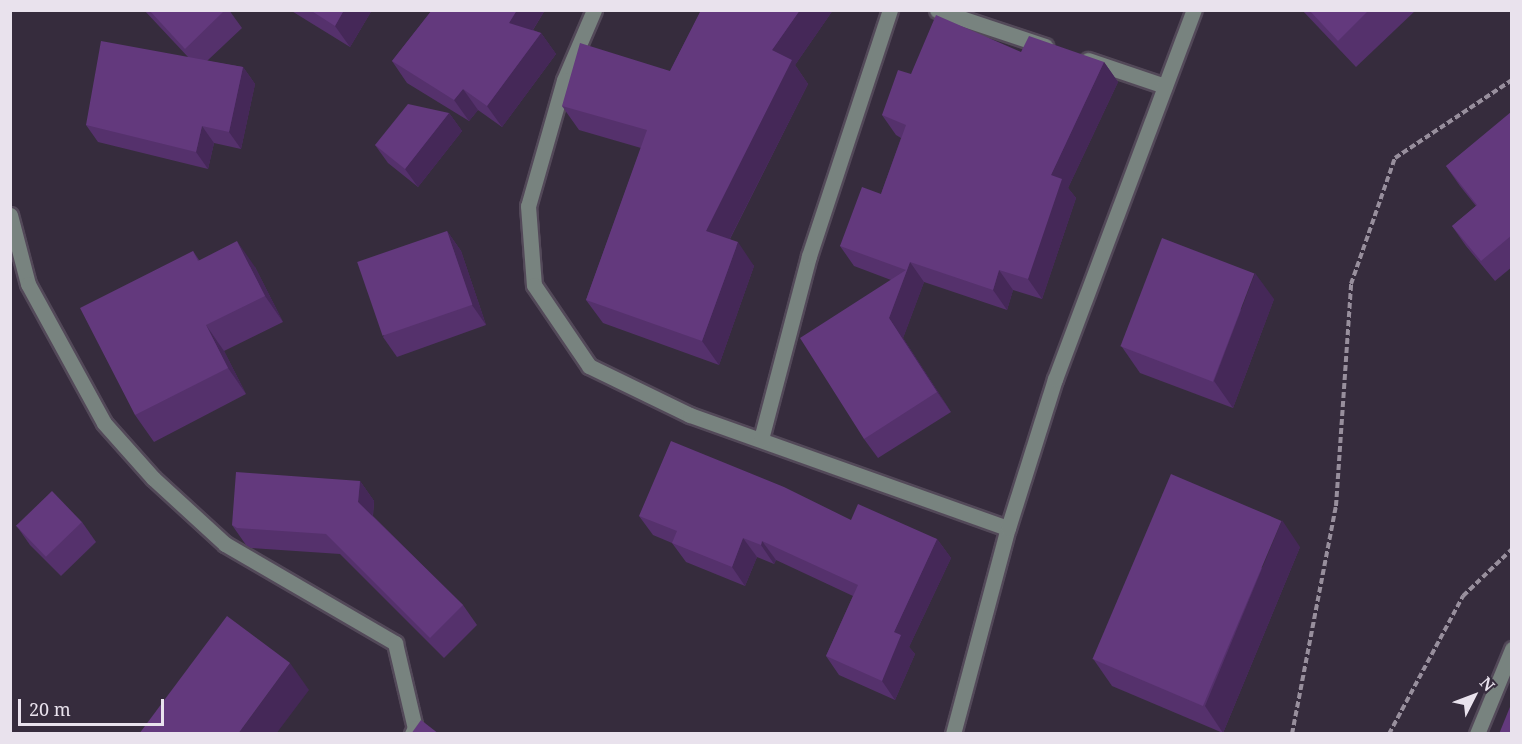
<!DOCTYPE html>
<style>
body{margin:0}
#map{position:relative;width:1522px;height:744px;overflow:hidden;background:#362c3d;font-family:"Noto Serif",serif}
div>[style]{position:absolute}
.path>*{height:4px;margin-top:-2px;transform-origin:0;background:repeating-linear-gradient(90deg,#988f9d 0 6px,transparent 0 9px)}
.roads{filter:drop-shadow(2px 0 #534959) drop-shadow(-2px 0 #534959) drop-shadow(0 2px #534959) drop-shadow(0 -2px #534959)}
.minor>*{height:15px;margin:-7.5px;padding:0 7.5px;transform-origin:7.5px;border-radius:7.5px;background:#78837f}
.wall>*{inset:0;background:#55316c}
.shaded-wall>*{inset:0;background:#452858}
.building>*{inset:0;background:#63397d;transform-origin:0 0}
span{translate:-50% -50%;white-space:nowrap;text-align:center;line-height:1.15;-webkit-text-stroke:4.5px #362c3d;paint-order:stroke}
.frame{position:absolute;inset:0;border:12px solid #e9e2ed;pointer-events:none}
.north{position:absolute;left:1444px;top:666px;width:60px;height:60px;-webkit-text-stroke:4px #362c3d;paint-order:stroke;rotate:48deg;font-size:16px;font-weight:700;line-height:24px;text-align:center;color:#e9e2ed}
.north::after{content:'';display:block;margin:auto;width:21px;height:27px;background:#e9e2ed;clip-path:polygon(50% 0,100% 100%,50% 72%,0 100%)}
.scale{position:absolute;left:18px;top:699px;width:146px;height:27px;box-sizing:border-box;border:3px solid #e9e2ed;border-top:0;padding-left:8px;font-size:18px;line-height:21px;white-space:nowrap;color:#e9e2ed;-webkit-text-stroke:4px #362c3d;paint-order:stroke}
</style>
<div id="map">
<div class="path">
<div style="left:1292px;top:734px;width:232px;rotate:-79.1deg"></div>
<div style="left:1336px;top:506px;width:223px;rotate:-86.1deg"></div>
<div style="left:1351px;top:284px;width:133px;rotate:-70.8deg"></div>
<div style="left:1395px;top:158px;width:141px;rotate:-33.7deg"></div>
<div style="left:1389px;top:734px;width:157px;rotate:-61.8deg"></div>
<div style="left:1463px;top:596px;width:68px;rotate:-43.8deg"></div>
</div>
<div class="roads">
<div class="minor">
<div style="left:594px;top:10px;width:76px;rotate:113.2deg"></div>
<div style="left:564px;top:80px;width:131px;rotate:105.9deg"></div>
<div style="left:528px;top:206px;width:79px;rotate:85.7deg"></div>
<div style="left:534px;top:285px;width:98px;rotate:55.8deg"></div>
<div style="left:589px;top:366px;width:112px;rotate:25.9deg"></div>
<div style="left:690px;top:415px;width:337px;rotate:19.6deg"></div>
<div style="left:937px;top:10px;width:114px;rotate:18.4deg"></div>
<div style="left:1088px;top:60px;width:81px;rotate:18.7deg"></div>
<div style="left:10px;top:215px;width:71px;rotate:75.4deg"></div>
<div style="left:28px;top:284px;width:158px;rotate:61.3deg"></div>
<div style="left:104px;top:423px;width:74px;rotate:48.3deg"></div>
<div style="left:153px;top:478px;width:98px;rotate:42.5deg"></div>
<div style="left:225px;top:544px;width:197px;rotate:30.2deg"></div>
<div style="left:395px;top:643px;width:87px;rotate:76.8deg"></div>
<div style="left:415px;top:728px;width:7px;rotate:117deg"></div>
<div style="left:761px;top:439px;width:189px;rotate:-75.3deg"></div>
<div style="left:809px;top:256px;width:259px;rotate:-71.8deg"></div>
<div style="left:953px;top:734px;width:213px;rotate:-75.1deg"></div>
<div style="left:1008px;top:528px;width:156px;rotate:-72.5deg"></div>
<div style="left:1055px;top:379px;width:394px;rotate:-69.4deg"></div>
<div style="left:1477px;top:734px;width:92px;rotate:-67.6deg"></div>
</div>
</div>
<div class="wall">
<div style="clip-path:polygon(144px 10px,229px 10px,242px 28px,207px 61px,243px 67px,255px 84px,241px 149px,214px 143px,208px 169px,98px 142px,86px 125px,188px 57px)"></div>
<div style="clip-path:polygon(290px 10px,372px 10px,350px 47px)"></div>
<div style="clip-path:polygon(432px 10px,545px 10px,533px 30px,541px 33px,556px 54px,502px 127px,478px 110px,469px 121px,407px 83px,392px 61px)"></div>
<div style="clip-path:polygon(700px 10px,833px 10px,795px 65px,808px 84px,730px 239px,754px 266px,719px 365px,603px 323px,586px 300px,641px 148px,579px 130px,562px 106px,670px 71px,701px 11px)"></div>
<div style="clip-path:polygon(1302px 10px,1416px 10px,1356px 67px)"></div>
<div style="clip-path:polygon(1104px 62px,1118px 82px,1068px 188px,1076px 198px,1042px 299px,1013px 290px,1007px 310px,924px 282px,903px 338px,951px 412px,878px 458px,864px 439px,891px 280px,854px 266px,840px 246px,881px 194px,901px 138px,896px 135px,882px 115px,911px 74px)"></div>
<div style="clip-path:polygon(449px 113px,462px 131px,418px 187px,388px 163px,375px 145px)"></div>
<div style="clip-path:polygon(1512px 113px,1512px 267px,1495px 281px,1466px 246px,1452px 226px,1476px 206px,1460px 186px,1446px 166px)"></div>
<div style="clip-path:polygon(447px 231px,461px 251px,486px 325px,397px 357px,383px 337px)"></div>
<div style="clip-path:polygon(193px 251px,199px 260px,255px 267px,283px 322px,224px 351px,246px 394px,154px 442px,135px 415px)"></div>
<div style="clip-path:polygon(1274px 299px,1233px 408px,1140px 373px,1122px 347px)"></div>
<div style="clip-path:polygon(360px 481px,374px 501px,373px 516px,463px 605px,477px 625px,444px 658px,340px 554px,251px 548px,246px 545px,232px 525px)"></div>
<div style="clip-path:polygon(639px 516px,851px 520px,937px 539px,951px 558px,909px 647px,915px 654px,895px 700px,839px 675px,826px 656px,853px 596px,776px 560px,774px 564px,757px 557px,745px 586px,686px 562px,672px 543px,653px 535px)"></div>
<div style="clip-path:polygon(82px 522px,96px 542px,61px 576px,30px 545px,16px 525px)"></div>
<div style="clip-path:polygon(1300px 547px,1223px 733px,1112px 686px,1094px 660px)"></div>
</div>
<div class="shaded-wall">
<div style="clip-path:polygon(344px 10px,372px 10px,350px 47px,335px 26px)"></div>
<div style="clip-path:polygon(517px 10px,545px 10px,524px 44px,509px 23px)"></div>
<div style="clip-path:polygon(800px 10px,833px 10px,795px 65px,808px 84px,722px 254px,706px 231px,772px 50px)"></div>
<div style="clip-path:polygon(541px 33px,556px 54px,502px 127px,487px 106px)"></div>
<div style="clip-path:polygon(1104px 62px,1118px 82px,1068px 188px,1076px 198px,1042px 299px,1028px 279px,1051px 175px)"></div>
<div style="clip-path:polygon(243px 67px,255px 84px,241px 149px,229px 132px)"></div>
<div style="clip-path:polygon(463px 89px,478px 110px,469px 121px,454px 100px)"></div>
<div style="clip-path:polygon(449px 113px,462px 131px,418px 187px,405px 169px)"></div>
<div style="clip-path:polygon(202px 126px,214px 143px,208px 169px,196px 152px)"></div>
<div style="clip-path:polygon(447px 231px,461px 251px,486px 325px,472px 305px)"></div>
<div style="clip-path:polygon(237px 241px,255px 267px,283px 322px,265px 296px)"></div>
<div style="clip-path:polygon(738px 242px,754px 266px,719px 365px,702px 341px)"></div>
<div style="clip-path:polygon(910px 262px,924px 282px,903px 338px,951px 412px,937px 392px,889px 318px)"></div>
<div style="clip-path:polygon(999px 270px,1013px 290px,1007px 310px,993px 290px)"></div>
<div style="clip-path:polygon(1255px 273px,1274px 299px,1233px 408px,1214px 381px)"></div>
<div style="clip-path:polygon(206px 325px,224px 351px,246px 394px,228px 368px)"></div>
<div style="clip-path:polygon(360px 481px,374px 501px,372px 522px,358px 502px)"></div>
<div style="clip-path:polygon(1282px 520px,1300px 547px,1223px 733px,1205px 706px)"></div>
<div style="clip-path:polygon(743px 538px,757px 557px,745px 586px,732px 567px)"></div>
<div style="clip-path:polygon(937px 539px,951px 558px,909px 647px,915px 654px,895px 700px,882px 681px,894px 632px)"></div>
<div style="clip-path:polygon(762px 541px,776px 560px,774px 564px,761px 545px)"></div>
<div style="clip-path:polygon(290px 663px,309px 690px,276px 734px,238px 734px)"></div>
</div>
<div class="building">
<div style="clip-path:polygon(149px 10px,225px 10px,185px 49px)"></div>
<div style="clip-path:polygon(310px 10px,344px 10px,335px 26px)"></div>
<div style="clip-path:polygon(432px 10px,517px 10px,509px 23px,541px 33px,487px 106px,463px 89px,454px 100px,392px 61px)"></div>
<div style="clip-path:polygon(701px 10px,800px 10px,772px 50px,792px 60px,706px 231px,738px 242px,702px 341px,586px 300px,647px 130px,562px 106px,580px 43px,670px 71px)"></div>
<div style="clip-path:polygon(1309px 10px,1369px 10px,1338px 41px)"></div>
<div style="clip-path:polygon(936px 15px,1021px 52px,1029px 36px,1104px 62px,1051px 175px,1062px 179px,1028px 279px,999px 270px,993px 290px,910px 262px,889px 318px,937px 392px,864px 439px,800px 338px,906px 270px,840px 246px,862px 187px,881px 194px,906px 125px,882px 115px,898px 70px,911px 74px)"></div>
<div style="clip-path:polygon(101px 41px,243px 67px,229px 132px,202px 126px,196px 152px,86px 125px)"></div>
<div style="clip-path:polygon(408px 104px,449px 113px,405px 169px,375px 145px)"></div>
<div style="clip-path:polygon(1511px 112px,1512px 235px,1481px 261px,1452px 226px,1477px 205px,1446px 166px)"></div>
<div style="left:447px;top:231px;width:78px;height:95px;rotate:71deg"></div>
<div style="left:1162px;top:238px;width:99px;height:116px;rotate:21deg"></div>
<div style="clip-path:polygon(237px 241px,265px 296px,206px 325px,228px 368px,135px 415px,80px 308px,193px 251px,198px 261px)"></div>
<div style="clip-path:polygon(671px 441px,784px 487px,851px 520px,858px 504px,937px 539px,894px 632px,901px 635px,882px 681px,826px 656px,858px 585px,762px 541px,761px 545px,743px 538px,732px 567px,672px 543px,677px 531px,639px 516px)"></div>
<div style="clip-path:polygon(236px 472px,360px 481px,358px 502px,463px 605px,430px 638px,326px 534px,237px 528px,232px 525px)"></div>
<div style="left:1171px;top:474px;width:120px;height:201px;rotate:23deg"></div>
<div style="left:52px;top:491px;width:43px;height:50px;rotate:46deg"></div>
<div style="clip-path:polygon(227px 616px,290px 663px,238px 734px,139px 734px)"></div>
<div style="clip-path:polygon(1512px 702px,1512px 734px,1499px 734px)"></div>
<div style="clip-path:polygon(421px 720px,439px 734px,411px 734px)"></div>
</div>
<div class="frame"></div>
<div class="north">N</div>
<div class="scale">20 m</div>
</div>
